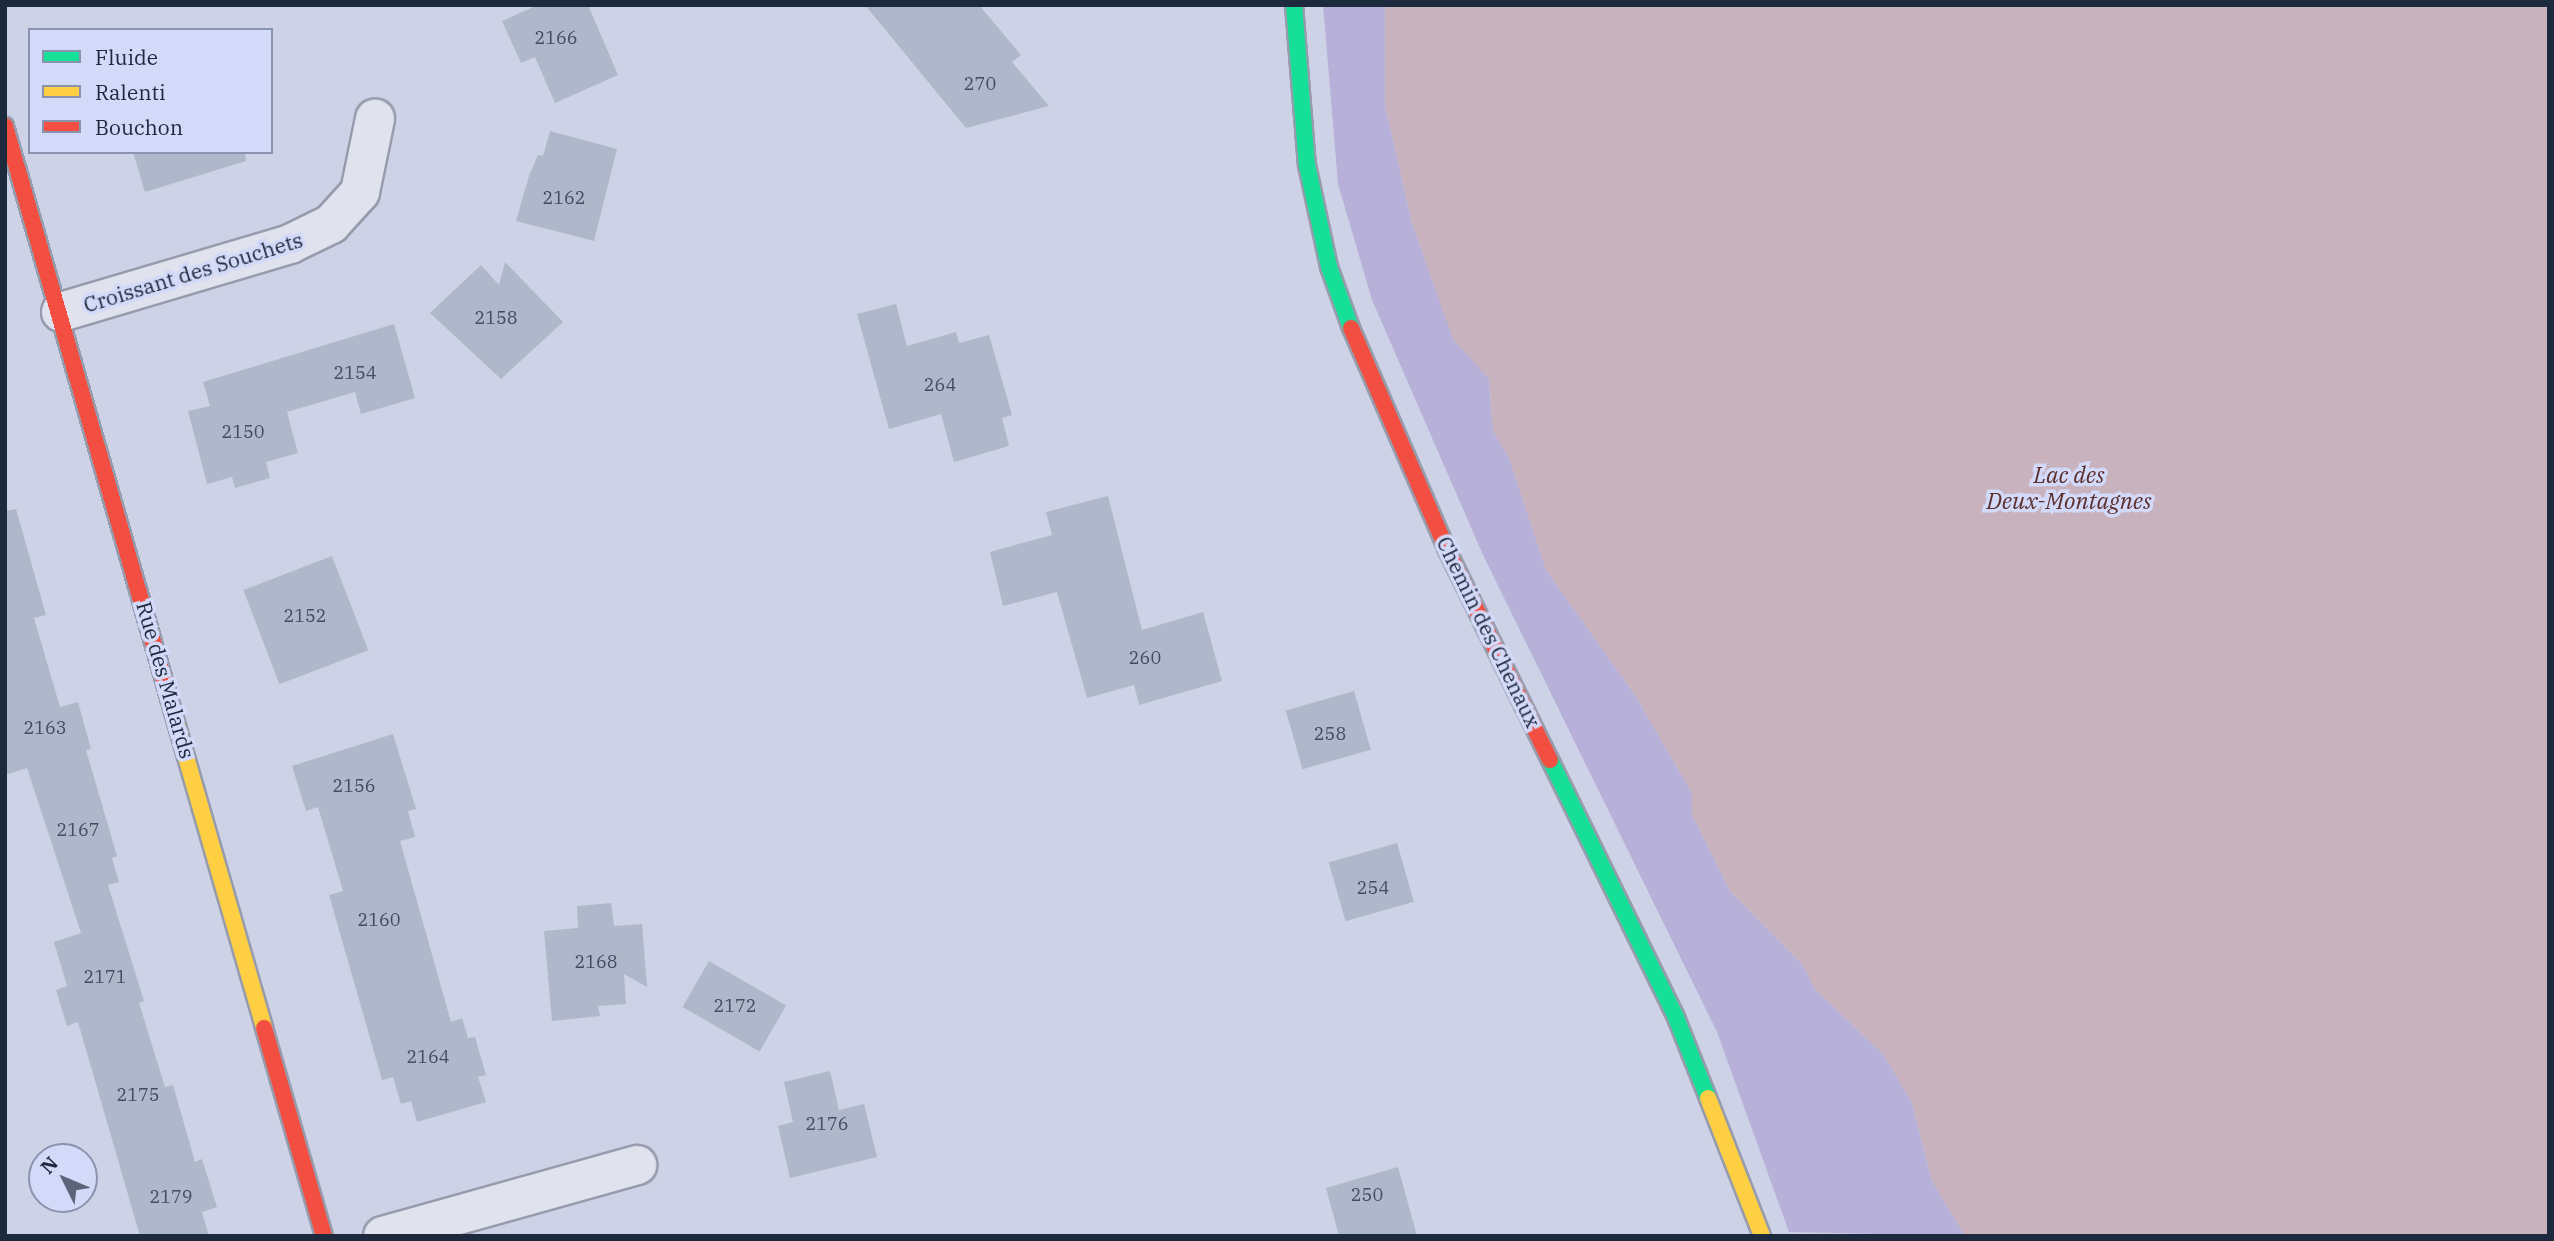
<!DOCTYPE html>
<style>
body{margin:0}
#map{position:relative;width:2554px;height:1241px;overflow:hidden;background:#ced2e6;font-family:"IBM Plex Serif",serif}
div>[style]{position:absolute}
.green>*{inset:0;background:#b7b1da}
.water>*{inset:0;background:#c7b2bd}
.building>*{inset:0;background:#aeb8ca;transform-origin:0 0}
.roads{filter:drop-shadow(2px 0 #969cac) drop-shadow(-2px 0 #969cac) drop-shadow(0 2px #969cac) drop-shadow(0 -2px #969cac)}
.street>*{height:38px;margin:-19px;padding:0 19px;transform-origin:19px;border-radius:19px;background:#e0e2ee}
.fast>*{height:16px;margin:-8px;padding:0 8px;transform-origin:8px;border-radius:8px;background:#16e098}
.slow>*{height:16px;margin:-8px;padding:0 8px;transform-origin:8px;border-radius:8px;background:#ffcf43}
.jam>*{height:16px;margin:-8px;padding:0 8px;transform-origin:8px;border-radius:8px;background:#f24e42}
span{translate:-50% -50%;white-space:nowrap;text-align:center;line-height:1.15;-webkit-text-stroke:7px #d3d9f8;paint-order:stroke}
.number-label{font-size:18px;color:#414d60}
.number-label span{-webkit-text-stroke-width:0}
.street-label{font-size:21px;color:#1d293c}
.water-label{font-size:23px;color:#5c2e2c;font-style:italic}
.frame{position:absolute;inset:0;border:7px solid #1d293c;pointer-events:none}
.legend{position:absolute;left:28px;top:28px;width:245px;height:126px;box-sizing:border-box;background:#d3d9f8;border:2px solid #8a93ad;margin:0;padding:9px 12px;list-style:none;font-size:21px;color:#1d293c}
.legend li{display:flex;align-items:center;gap:14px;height:35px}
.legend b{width:35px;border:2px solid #8a93ad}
.north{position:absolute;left:28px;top:1143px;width:70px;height:70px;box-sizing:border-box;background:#d3d9f8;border:2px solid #8a93ad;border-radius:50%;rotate:313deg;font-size:19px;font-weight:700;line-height:28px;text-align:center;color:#1d293c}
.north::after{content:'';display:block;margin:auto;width:24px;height:32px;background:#5b6478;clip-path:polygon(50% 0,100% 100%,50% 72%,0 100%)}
</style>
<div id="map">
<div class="green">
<div style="clip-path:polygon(1323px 5px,1385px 5px,1385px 105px,1412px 223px,1453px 338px,1489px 379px,1493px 431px,1509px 458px,1546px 570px,1635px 695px,1692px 793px,1692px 814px,1730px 891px,1802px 964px,1816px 990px,1884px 1055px,1912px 1103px,1932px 1181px,1965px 1236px,1789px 1232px,1717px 1032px,1483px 555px,1372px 300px,1338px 184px)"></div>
</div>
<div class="water">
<div style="clip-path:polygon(1385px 5px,2549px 5px,2549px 1236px,1965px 1236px,1932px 1181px,1912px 1103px,1884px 1055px,1815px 989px,1802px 964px,1730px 891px,1692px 814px,1692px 793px,1635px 695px,1546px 570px,1509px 458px,1493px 431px,1489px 379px,1453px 339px,1412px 223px,1385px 105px)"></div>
</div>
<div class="building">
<div style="clip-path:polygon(538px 5px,588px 5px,618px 75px,555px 103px,535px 57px,521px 63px,502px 21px)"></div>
<div style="clip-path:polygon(865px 5px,979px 5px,1021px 55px,1012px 62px,1049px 106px,966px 128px)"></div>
<div style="clip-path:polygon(550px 131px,617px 149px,594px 241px,516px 221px,529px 176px,538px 155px,543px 156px)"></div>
<div style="clip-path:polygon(133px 152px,245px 152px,246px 161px,145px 192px)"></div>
<div style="clip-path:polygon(505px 262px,563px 322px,501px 379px,430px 313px,481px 265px,499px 285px)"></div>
<div style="clip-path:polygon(896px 304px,907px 346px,956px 332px,959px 343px,989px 335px,1012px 415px,1002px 418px,1009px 446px,954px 462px,941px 414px,889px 429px,857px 314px)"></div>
<div style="clip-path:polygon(394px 324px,415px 398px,361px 414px,355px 392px,287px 412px,298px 453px,266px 462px,270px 478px,235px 488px,232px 477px,207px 484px,188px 411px,210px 406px,203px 382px)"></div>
<div style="clip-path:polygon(1108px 496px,1142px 630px,1203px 612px,1222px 681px,1139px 705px,1134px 685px,1087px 698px,1057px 592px,1003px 606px,990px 552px,1052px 535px,1046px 512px)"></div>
<div style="clip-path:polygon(16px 509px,46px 615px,34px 618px,60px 707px,78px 702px,91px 749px,86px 750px,117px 856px,112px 858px,119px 882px,108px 885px,144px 1001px,139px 1003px,165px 1087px,173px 1085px,195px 1162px,202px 1159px,217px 1207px,202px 1212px,209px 1236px,140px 1236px,78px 1022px,67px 1026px,56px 990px,67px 986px,54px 942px,81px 933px,27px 768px,5px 775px,5px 511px)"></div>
<div style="left:332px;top:556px;width:101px;height:95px;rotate:69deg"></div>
<div style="left:1354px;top:691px;width:61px;height:71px;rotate:74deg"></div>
<div style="clip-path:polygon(393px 734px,416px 809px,408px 811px,415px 837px,400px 841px,451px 1022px,462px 1018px,468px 1038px,475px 1037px,486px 1075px,478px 1077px,486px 1102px,417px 1122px,411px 1101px,401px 1104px,393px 1077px,382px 1080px,329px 895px,343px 891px,318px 807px,306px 811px,292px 766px)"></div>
<div style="left:1397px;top:843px;width:61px;height:71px;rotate:74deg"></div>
<div style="clip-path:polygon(611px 903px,614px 926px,642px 924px,647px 987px,624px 974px,626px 1004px,598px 1006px,600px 1016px,552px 1021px,544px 931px,578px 928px,577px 906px)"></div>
<div style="left:709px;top:961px;width:89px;height:53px;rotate:30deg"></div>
<div style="clip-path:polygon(830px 1071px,839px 1110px,864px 1104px,877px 1157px,790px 1178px,778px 1126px,793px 1122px,784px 1082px)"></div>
<div style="clip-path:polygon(1398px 1167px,1417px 1236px,1339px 1236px,1326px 1188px)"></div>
</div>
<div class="roads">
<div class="street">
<div style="left:61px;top:312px;width:239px;rotate:-16.5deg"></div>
<div style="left:290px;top:244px;width:46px;rotate:-26deg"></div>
<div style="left:331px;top:224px;width:43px;rotate:-47.8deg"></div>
<div style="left:360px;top:192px;width:75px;rotate:-78.4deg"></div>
<div style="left:383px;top:1236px;width:264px;rotate:-15.6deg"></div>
</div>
<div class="fast">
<div style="left:1294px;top:5px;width:161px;rotate:85.4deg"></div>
<div style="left:1307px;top:165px;width:104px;rotate:77.8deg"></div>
<div style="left:1329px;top:267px;width:65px;rotate:70.2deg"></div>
<div style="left:1550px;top:760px;width:284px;rotate:63.9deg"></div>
<div style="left:1675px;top:1015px;width:89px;rotate:68.3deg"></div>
</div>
<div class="slow">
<div style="left:169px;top:698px;width:343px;rotate:73.9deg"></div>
<div style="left:1708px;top:1098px;width:148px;rotate:68.6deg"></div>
</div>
<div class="jam">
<div style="left:5px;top:126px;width:595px;rotate:74deg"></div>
<div style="left:1351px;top:328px;width:242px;rotate:66.6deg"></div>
<div style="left:1447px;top:550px;width:234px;rotate:63.9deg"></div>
<div style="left:264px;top:1028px;width:216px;rotate:73.9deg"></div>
</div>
</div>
<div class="number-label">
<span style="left:556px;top:38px">2166</span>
<span style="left:980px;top:84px">270</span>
<span style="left:564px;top:198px">2162</span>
<span style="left:496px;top:318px">2158</span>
<span style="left:355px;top:373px">2154</span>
<span style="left:940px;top:385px">264</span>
<span style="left:243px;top:432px">2150</span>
<span style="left:305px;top:616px">2152</span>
<span style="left:1145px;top:658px">260</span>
<span style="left:45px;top:728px">2163</span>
<span style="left:1330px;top:734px">258</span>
<span style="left:354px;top:786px">2156</span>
<span style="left:78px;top:830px">2167</span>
<span style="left:1373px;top:888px">254</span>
<span style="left:379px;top:920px">2160</span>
<span style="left:596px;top:962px">2168</span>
<span style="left:105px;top:977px">2171</span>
<span style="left:735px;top:1006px">2172</span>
<span style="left:428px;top:1057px">2164</span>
<span style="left:138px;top:1095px">2175</span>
<span style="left:827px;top:1124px">2176</span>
<span style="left:1367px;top:1195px">250</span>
<span style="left:171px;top:1197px">2179</span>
</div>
<div class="street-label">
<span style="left:193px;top:272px;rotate:-17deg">Croissant des Souchets</span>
<span style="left:1489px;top:632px;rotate:64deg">Chemin des Chenaux</span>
<span style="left:166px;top:680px;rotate:74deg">Rue des Malards</span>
</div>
<div class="water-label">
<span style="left:2069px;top:487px">Lac des<br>Deux-Montagnes</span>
</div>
<div class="frame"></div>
<ul class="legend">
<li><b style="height:9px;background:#16e098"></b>Fluide</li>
<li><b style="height:9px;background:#ffcf43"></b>Ralenti</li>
<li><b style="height:9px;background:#f24e42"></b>Bouchon</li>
</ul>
<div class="north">N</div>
</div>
